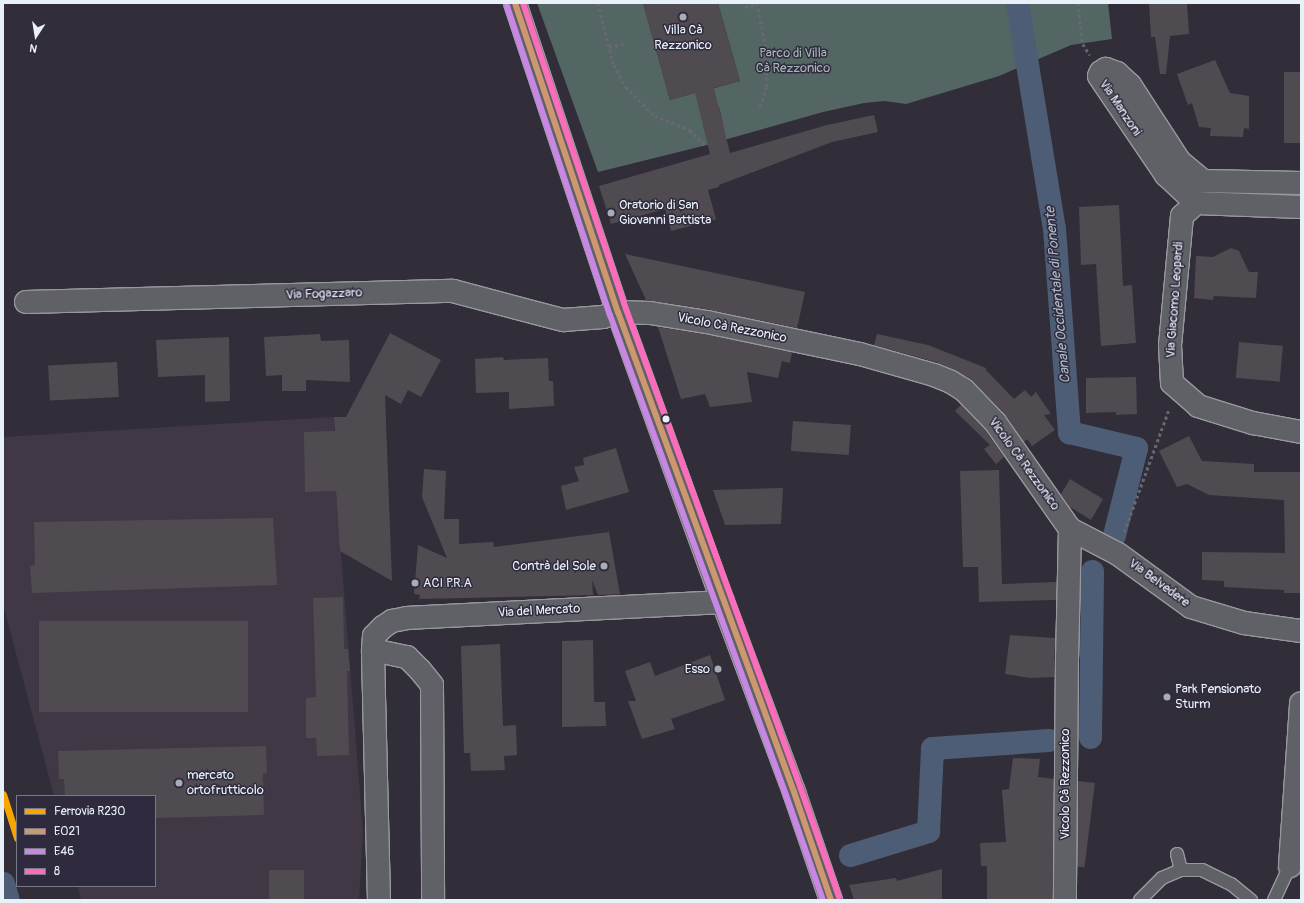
<!DOCTYPE html>
<meta charset="utf-8">
<style>
body{margin:0}
#map{position:relative;width:1304px;height:903px;overflow:hidden;background:#312e39;font-family:Pangolin,sans-serif}
div>[style]{position:absolute}
.built>*{inset:0;background:#403845}
.green>*{inset:0;background:#546663}
.canal>*{height:23px;margin:-11.5px;padding:0 11.5px;transform-origin:11.5px;border-radius:11.5px;background:#4e5d76}
.building>*{inset:0;background:#504b51;transform-origin:0 0}
.path>*{height:2.5px;margin-top:-1.25px;transform-origin:0;background:repeating-linear-gradient(90deg,#68686f 0 3px,transparent 0 6px)}
.roads{filter:drop-shadow(1px 0 #98999f) drop-shadow(-1px 0 #98999f) drop-shadow(0 1px #98999f) drop-shadow(0 -1px #98999f)}
.service>*{height:12px;margin:-6px;padding:0 6px;transform-origin:6px;border-radius:6px;background:#606067}
.minor>*{height:22px;margin:-11px;padding:0 11px;transform-origin:11px;border-radius:11px;background:#606067}
.secondary>*{height:22px;margin:-11px;padding:0 11px;transform-origin:11px;border-radius:11px;background:#606067}
.bus-1>*{height:6px;margin:-3px;padding:0 3px;transform-origin:3px;border-radius:3px;background:#cd976f}
.bus-2>*{height:6px;margin:-3px;padding:0 3px;transform-origin:3px;border-radius:3px;background:#c787e3}
.bus-3>*{height:6px;margin:-3px;padding:0 3px;transform-origin:3px;border-radius:3px;background:#fb6dba}
.rail-1>*{height:7px;margin:-3.5px;padding:0 3.5px;transform-origin:3.5px;border-radius:3.5px;background:#f7a600}
.dots>*{width:11px;height:11px;translate:-50% -50%;box-sizing:border-box;border:2px solid #2f2a3d;border-radius:50%}
span{translate:-50% -50%;white-space:nowrap;text-align:center;line-height:1.15;-webkit-text-stroke:3px #2f2a3d;paint-order:stroke}
.poi-label{font-size:13px;color:#e8f1f8}
.left{translate:0 -50%;text-align:left}
.right{translate:-100% -50%;text-align:right}
.park-label{font-size:13px;color:#a8b6b8}
.street-label{font-size:13px;color:#e8f1f8}
.water-label{font-size:14px;color:#acb8c6;font-style:italic}
.frame{position:absolute;inset:0;border:4px solid #e8f1f8;pointer-events:none}
.legend{position:absolute;left:16px;top:795px;width:140px;height:92px;box-sizing:border-box;background:#2f2a3d;border:1px solid #797a88;margin:0;padding:5px 7px;list-style:none;font-size:12px;color:#e8f1f8}
.legend li{display:flex;align-items:center;gap:8px;height:20px}
.legend b{width:20px;border:1px solid #797a88}
.north{position:absolute;left:16px;top:16px;width:40px;height:40px;-webkit-text-stroke:3px #2f2a3d;paint-order:stroke;rotate:192deg;font-size:11px;font-weight:700;line-height:16px;text-align:center;color:#e8f1f8}
.north::after{content:'';display:block;margin:auto;width:14px;height:18px;background:#e8f1f8;clip-path:polygon(50% 0,100% 100%,50% 72%,0 100%)}
</style>
<div id="map">
<div class="built">
<div style="clip-path:polygon(334px 417px,336px 491px,363px 832px,359px 900px,81px 900px,78px 886px,155px 886px,155px 796px,54px 796px,3px 604px,3px 437px)"></div>
</div>
<div class="green">
<div style="clip-path:polygon(537px 3px,643px 3px,670px 100px,698px 92px,704px 129px,711px 144px,598px 172px)"></div>
<div style="clip-path:polygon(718px 3px,1108px 3px,1112px 39px,1071px 45px,999px 76px,906px 104px,885px 101px,864px 103px,823px 112px,724px 140px,723px 124px,719px 107px,715px 108px,711px 89px,740px 81px)"></div>
</div>
<div class="canal">
<div style="left:1017px;top:3px;width:228px;rotate:80.7deg"></div>
<div style="left:1054px;top:228px;width:205px;rotate:85.8deg"></div>
<div style="left:1069px;top:432px;width:69px;rotate:13.4deg"></div>
<div style="left:1136px;top:448px;width:90px;rotate:104.2deg"></div>
<div style="left:1090px;top:737px;width:166px;rotate:-89.3deg"></div>
<div style="left:850px;top:855px;width:82px;rotate:-17.1deg"></div>
<div style="left:928px;top:831px;width:83px;rotate:-87.2deg"></div>
<div style="left:932px;top:748px;width:117px;rotate:-3.9deg"></div>
<div style="left:3px;top:883px;width:18px;rotate:74deg"></div>
</div>
<div class="building">
<div style="clip-path:polygon(643px 3px,718px 3px,740px 81px,714px 88px,730px 153px,827px 125px,874px 115px,878px 132px,832px 142px,719px 185px,719px 187px,708px 190px,716px 219px,671px 231px,665px 209px,611px 224px,599px 186px,710px 154px,695px 93px,670px 100px)"></div>
<div style="clip-path:polygon(1149px 3px,1187px 3px,1189px 34px,1170px 36px,1166px 74px,1160px 74px,1155px 37px,1151px 37px)"></div>
<div style="clip-path:polygon(1215px 60px,1230px 93px,1249px 96px,1249px 129px,1244px 128px,1243px 137px,1210px 136px,1211px 128px,1199px 127px,1192px 103px,1188px 105px,1177px 74px)"></div>
<div style="left:1284px;top:72px;width:17px;height:71px"></div>
<div style="clip-path:polygon(1119px 205px,1123px 286px,1132px 285px,1136px 343px,1101px 346px,1096px 264px,1081px 265px,1079px 207px)"></div>
<div style="clip-path:polygon(1231px 248px,1239px 251px,1249px 272px,1258px 272px,1256px 298px,1214px 296px,1213px 300px,1194px 298px,1196px 256px,1213px 257px)"></div>
<div style="clip-path:polygon(625px 254px,805px 292px,797px 328px,710px 310px,646px 300px)"></div>
<div style="clip-path:polygon(658px 327px,705px 334px,792px 352px,790px 363px,782px 361px,778px 378px,747px 372px,752px 402px,710px 407px,705px 394px,681px 399px)"></div>
<div style="clip-path:polygon(390px 333px,441px 360px,421px 397px,408px 390px,401px 404px,385px 395px,392px 581px,340px 551px,336px 491px,305px 492px,304px 432px,335px 431px,334px 417px,346px 417px)"></div>
<div style="clip-path:polygon(320px 334px,321px 341px,349px 340px,350px 382px,306px 380px,306px 391px,282px 391px,282px 375px,266px 376px,264px 337px)"></div>
<div style="clip-path:polygon(877px 334px,928px 345px,986px 368px,986px 370px,1014px 399px,1025px 390px,1031px 397px,1036px 392px,1051px 414px,1044px 415px,1055px 430px,1032px 446px,1027px 439px,1024px 442px,1004px 413px,971px 379px,939px 363px,874px 345px)"></div>
<div style="clip-path:polygon(229px 337px,230px 401px,205px 402px,205px 375px,158px 377px,156px 340px)"></div>
<div style="left:1239px;top:342px;width:44px;height:36px;rotate:5deg"></div>
<div style="clip-path:polygon(503px 357px,504px 360px,548px 358px,549px 381px,553px 381px,554px 406px,509px 409px,509px 392px,476px 393px,475px 359px)"></div>
<div style="left:117px;top:362px;width:35px;height:69px;rotate:87deg"></div>
<div style="clip-path:polygon(1136px 377px,1137px 414px,1116px 415px,1116px 412px,1086px 413px,1086px 378px)"></div>
<div style="clip-path:polygon(961px 405px,985px 430px,1004px 457px,996px 464px,984px 449px,990px 445px,955px 411px)"></div>
<div style="left:793px;top:421px;width:58px;height:30px;rotate:4deg"></div>
<div style="clip-path:polygon(1189px 436px,1202px 461px,1254px 464px,1254px 472px,1301px 472px,1301px 593px,1284px 593px,1284px 590px,1224px 587px,1224px 581px,1202px 580px,1202px 552px,1285px 553px,1284px 500px,1209px 495px,1187px 484px,1177px 487px,1159px 451px)"></div>
<div style="clip-path:polygon(616px 448px,629px 492px,566px 510px,561px 486px,579px 481px,574px 467px,584px 465px,583px 458px)"></div>
<div style="clip-path:polygon(424px 469px,446px 471px,444px 519px,459px 519px,459px 544px,493px 542px,494px 547px,609px 532px,620px 594px,598px 595px,592px 580px,593px 595px,419px 599px,420px 595px,414px 594px,418px 545px,447px 558px,422px 497px)"></div>
<div style="clip-path:polygon(999px 470px,1002px 584px,1056px 582px,1056px 600px,979px 602px,978px 567px,963px 567px,960px 471px)"></div>
<div style="clip-path:polygon(1070px 479px,1103px 499px,1091px 520px,1070px 507px,1061px 494px)"></div>
<div style="clip-path:polygon(783px 488px,781px 524px,725px 525px,713px 490px)"></div>
<div style="clip-path:polygon(273px 518px,277px 585px,32px 593px,30px 566px,35px 565px,34px 522px)"></div>
<div style="clip-path:polygon(343px 597px,344px 649px,348px 649px,350px 671px,347px 671px,349px 755px,317px 756px,316px 738px,306px 738px,306px 698px,316px 697px,313px 598px)"></div>
<div style="left:248px;top:621px;width:91px;height:209px;rotate:90deg"></div>
<div style="clip-path:polygon(1010px 635px,1055px 638px,1054px 677px,1030px 678px,1005px 674px)"></div>
<div style="clip-path:polygon(593px 640px,594px 702px,605px 702px,606px 726px,562px 727px,562px 641px)"></div>
<div style="clip-path:polygon(500px 644px,503px 726px,516px 725px,517px 755px,504px 756px,505px 770px,471px 771px,470px 753px,464px 753px,461px 646px)"></div>
<div style="clip-path:polygon(710px 655px,725px 700px,671px 719px,675px 729px,642px 739px,628px 701px,636px 701px,625px 671px,650px 662px,655px 676px)"></div>
<div style="clip-path:polygon(266px 746px,267px 773px,263px 774px,264px 815px,155px 818px,155px 796px,65px 796px,64px 779px,59px 779px,58px 751px)"></div>
<div style="clip-path:polygon(1013px 758px,1040px 759px,1038px 777px,1054px 779px,1053px 900px,987px 900px,987px 866px,981px 866px,980px 843px,1006px 842px,1002px 790px,1009px 789px)"></div>
<div style="left:1078px;top:781px;width:17px;height:85px;rotate:7deg"></div>
<div style="clip-path:polygon(942px 869px,942px 900px,854px 900px,849px 885px,896px 878px,897px 881px)"></div>
<div style="left:269px;top:870px;width:35px;height:30px"></div>
</div>
<div class="path">
<div style="left:598px;top:3px;width:64px;rotate:75.5deg"></div>
<div style="left:614px;top:65px;width:25px;rotate:61deg"></div>
<div style="left:626px;top:87px;width:41px;rotate:45deg"></div>
<div style="left:655px;top:116px;width:38px;rotate:22deg"></div>
<div style="left:690px;top:130px;width:23px;rotate:45deg"></div>
<div style="left:757px;top:3px;width:46px;rotate:78.7deg"></div>
<div style="left:766px;top:48px;width:39px;rotate:89deg"></div>
<div style="left:767px;top:87px;width:23px;rotate:108deg"></div>
<div style="left:1078px;top:3px;width:41px;rotate:83deg"></div>
<div style="left:1083px;top:44px;width:13px;rotate:58deg"></div>
<div style="left:745px;top:7px;width:12px;rotate:-14deg"></div>
<div style="left:609px;top:47px;width:17px;rotate:-13deg"></div>
<div style="left:1124px;top:532px;width:131px;rotate:-69.9deg"></div>
</div>
<div class="roads">
<div class="service">
<div style="left:1177px;top:854px;width:16px;rotate:76deg"></div>
<div style="left:1140px;top:900px;width:31px;rotate:-45deg"></div>
<div style="left:1162px;top:878px;width:21px;rotate:-23deg"></div>
<div style="left:1181px;top:870px;width:21px"></div>
<div style="left:1202px;top:870px;width:32px;rotate:26deg"></div>
<div style="left:1231px;top:884px;width:26px;rotate:39deg"></div>
<div style="left:1274px;top:900px;width:38px;rotate:-65deg"></div>
</div>
<div class="minor">
<div style="left:1301px;top:183px;width:98px;rotate:-178.8deg"></div>
<div style="left:1203px;top:181px;width:30px;rotate:-140deg"></div>
<div style="left:1180px;top:162px;width:92px;rotate:-123deg"></div>
<div style="left:1130px;top:85px;width:18px;rotate:-137deg"></div>
<div style="left:1117px;top:73px;width:12px;rotate:-160deg"></div>
<div style="left:1106px;top:69px;width:6px;rotate:149deg"></div>
<div style="left:1101px;top:72px;width:4px;rotate:117deg"></div>
<div style="left:1099px;top:76px;width:120px;rotate:55.9deg"></div>
<div style="left:1166px;top:175px;width:41px;rotate:43deg"></div>
<div style="left:1196px;top:203px;width:105px;rotate:2.2deg"></div>
<div style="left:1196px;top:203px;width:19px;rotate:137deg"></div>
<div style="left:1182px;top:216px;width:130px;rotate:95.3deg"></div>
<div style="left:1170px;top:345px;width:38px;rotate:87deg"></div>
<div style="left:1172px;top:383px;width:35px;rotate:41deg"></div>
<div style="left:1198px;top:406px;width:58px;rotate:17.2deg"></div>
<div style="left:1253px;top:423px;width:49px;rotate:10.6deg"></div>
<div style="left:26px;top:302px;width:427px;rotate:-1.5deg"></div>
<div style="left:453px;top:291px;width:114px;rotate:14.8deg"></div>
<div style="left:563px;top:320px;width:40px;rotate:-4.3deg"></div>
<div style="left:603px;top:317px;width:16px;rotate:-18deg"></div>
<div style="left:618px;top:312px;width:32px;rotate:2deg"></div>
<div style="left:650px;top:313px;width:58px;rotate:9deg"></div>
<div style="left:707px;top:322px;width:156px;rotate:11.8deg"></div>
<div style="left:860px;top:354px;width:77px;rotate:15.8deg"></div>
<div style="left:934px;top:375px;width:18px;rotate:22deg"></div>
<div style="left:951px;top:382px;width:15px;rotate:32deg"></div>
<div style="left:964px;top:390px;width:45px;rotate:45.9deg"></div>
<div style="left:995px;top:422px;width:131px;rotate:55deg"></div>
<div style="left:1070px;top:529px;width:128px;rotate:91.3deg"></div>
<div style="left:1067px;top:657px;width:243px;rotate:90.5deg"></div>
<div style="left:1070px;top:529px;width:54px;rotate:27.5deg"></div>
<div style="left:1118px;top:554px;width:90px;rotate:36deg"></div>
<div style="left:1191px;top:607px;width:55px;rotate:16.8deg"></div>
<div style="left:1244px;top:623px;width:58px;rotate:8deg"></div>
<div style="left:373px;top:650px;width:35px;rotate:12deg"></div>
<div style="left:407px;top:657px;width:18px;rotate:45deg"></div>
<div style="left:420px;top:670px;width:19px;rotate:51deg"></div>
<div style="left:432px;top:685px;width:215px;rotate:89.7deg"></div>
<div style="left:1290px;top:866px;width:163px;rotate:-86.1deg"></div>
<div style="left:379px;top:900px;width:250px;rotate:-91.4deg"></div>
<div style="left:373px;top:650px;width:14px;rotate:-86deg"></div>
<div style="left:374px;top:636px;width:13px;rotate:-45deg"></div>
<div style="left:383px;top:627px;width:11px;rotate:-34deg"></div>
<div style="left:392px;top:621px;width:15px;rotate:-11deg"></div>
<div style="left:407px;top:618px;width:316px;rotate:-2.9deg"></div>
</div>
<div class="secondary">
<div style="left:515px;top:3px;width:326px;rotate:71.6deg"></div>
<div style="left:618px;top:312px;width:308px;rotate:70.1deg"></div>
<div style="left:723px;top:602px;width:203px;rotate:69.5deg"></div>
<div style="left:794px;top:792px;width:114px;rotate:71.1deg"></div>
</div>
</div>
<div class="bus-1">
<div style="left:515px;top:3px;width:326px;rotate:71.6deg"></div>
<div style="left:618px;top:312px;width:511px;rotate:69.86deg"></div>
<div style="left:794px;top:792px;width:114px;rotate:71.1deg"></div>
</div>
<div class="bus-2">
<div style="left:507px;top:6px;width:326px;rotate:71.6deg"></div>
<div style="left:610px;top:315px;width:511px;rotate:69.86deg"></div>
<div style="left:786px;top:795px;width:111px;rotate:70.6deg"></div>
</div>
<div class="bus-3">
<div style="left:523px;top:3px;width:323px;rotate:71.4deg"></div>
<div style="left:626px;top:309px;width:511px;rotate:69.97deg"></div>
<div style="left:801px;top:789px;width:114px;rotate:70.6deg"></div>
</div>
<div class="rail-1">
<div style="left:3px;top:794px;width:46px;rotate:72.3deg"></div>
</div>
<div class="dots">
<div style="left:683px;top:17px;background:#a8adb5"></div>
<div style="left:611px;top:213px;background:#a8adb5"></div>
<div style="left:666px;top:419px;background:#e8f1f8"></div>
<div style="left:604px;top:566px;background:#a8adb5"></div>
<div style="left:415px;top:583px;background:#a8adb5"></div>
<div style="left:718px;top:669px;background:#a8adb5"></div>
<div style="left:1167px;top:697px;background:#a8adb5"></div>
<div style="left:179px;top:783px;background:#a8adb5"></div>
</div>
<div class="poi-label">
<span style="left:683px;top:38px">Villa Cà<br>Rezzonico</span>
<span class="left" style="left:619px;top:213px">Oratorio di San<br>Giovanni Battista</span>
<span class="right" style="left:596px;top:566px">Contrà del Sole</span>
<span class="left" style="left:423px;top:583px">ACI P.R.A</span>
<span class="right" style="left:710px;top:669px">Esso</span>
<span class="left" style="left:1175px;top:697px">Park Pensionato<br>Sturm</span>
<span class="left" style="left:187px;top:783px">mercato<br>ortofrutticolo</span>
</div>
<div class="park-label">
<span style="left:793px;top:61px">Parco di Villa<br>Cà Rezzonico</span>
</div>
<div class="street-label">
<span style="left:1120px;top:108px;rotate:56deg">Via Manzoni</span>
<span style="left:324px;top:294px;rotate:-2deg">Via Fogazzaro</span>
<span style="left:1175px;top:300px;rotate:-86deg">Via Giacomo Leopardi</span>
<span style="left:732px;top:328px;rotate:11deg">Vicolo Cà Rezzonico</span>
<span style="left:1024px;top:464px;rotate:54deg">Vicolo Cà Rezzonico</span>
<span style="left:1159px;top:583px;rotate:36deg">Via Belvedere</span>
<span style="left:539px;top:611px;rotate:-3deg">Via del Mercato</span>
<span style="left:1065px;top:784px;rotate:-90deg">Vicolo Cà Rezzonico</span>
</div>
<div class="water-label">
<span style="left:1058px;top:295px;rotate:-95deg">Canale Occidentale di Ponente</span>
</div>
<div class="frame"></div>
<ul class="legend">
<li><b style="height:5px;background:#f7a600"></b>Ferrovia R230</li>
<li><b style="height:5px;background:#cd976f"></b>E021</li>
<li><b style="height:5px;background:#c787e3"></b>E46</li>
<li><b style="height:5px;background:#fb6dba"></b>8</li>
</ul>
<div class="north">N</div>
</div>
